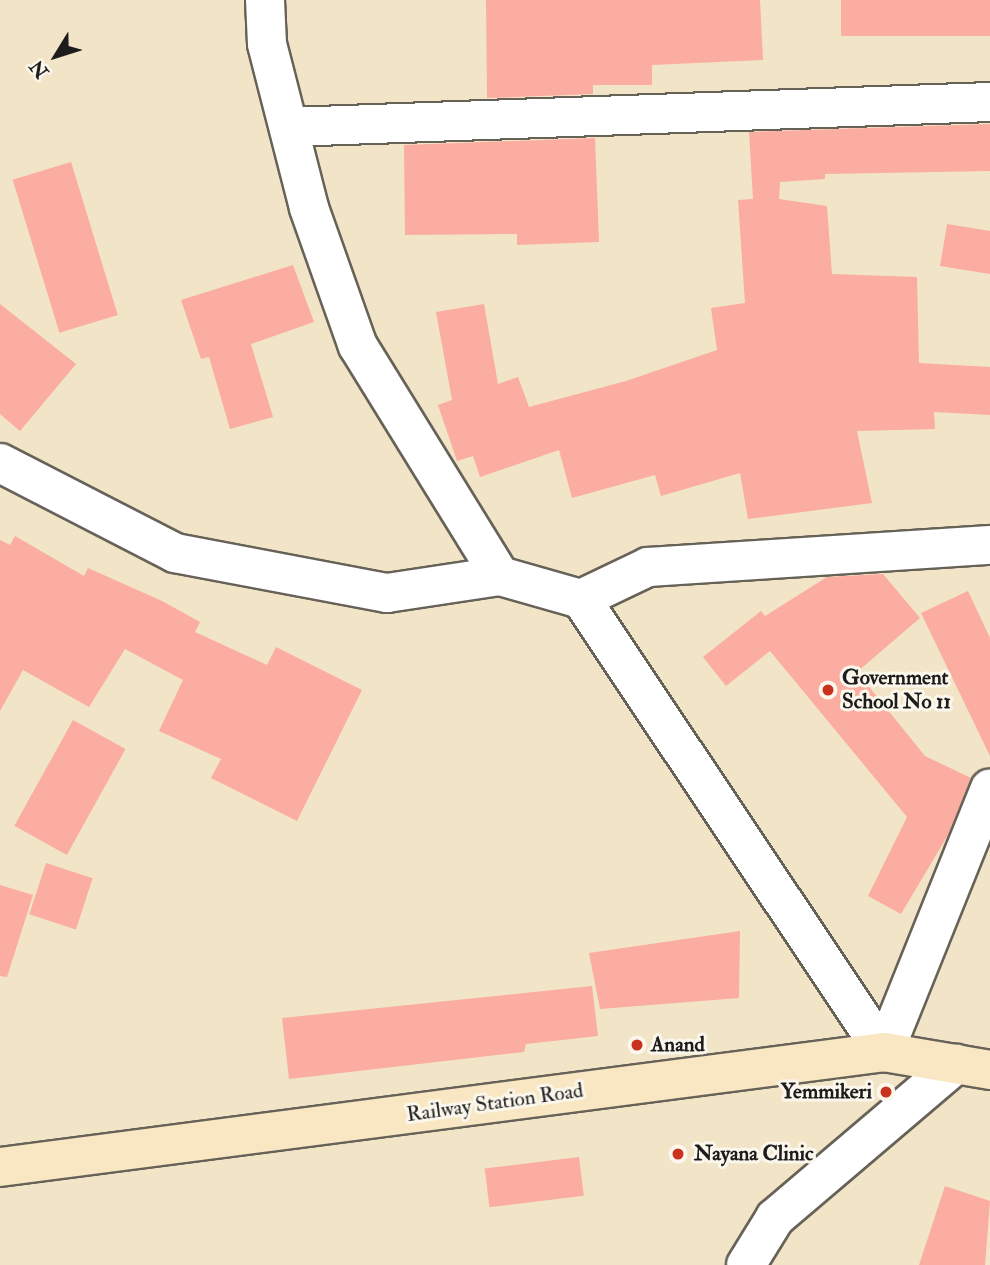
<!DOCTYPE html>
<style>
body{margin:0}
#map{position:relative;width:990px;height:1265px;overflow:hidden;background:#f2e4c7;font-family:"IM FELL Double Pica",serif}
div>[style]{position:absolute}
.building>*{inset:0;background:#faada0;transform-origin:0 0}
.roads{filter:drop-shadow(2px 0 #676258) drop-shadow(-2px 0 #676258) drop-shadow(0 2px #676258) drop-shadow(0 -2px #676258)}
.minor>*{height:38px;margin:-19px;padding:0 19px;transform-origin:19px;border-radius:19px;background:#fff}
.tertiary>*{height:38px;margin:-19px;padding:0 19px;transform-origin:19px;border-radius:19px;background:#fff}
.secondary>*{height:38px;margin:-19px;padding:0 19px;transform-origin:19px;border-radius:19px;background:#f9e7c3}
.dots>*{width:19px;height:19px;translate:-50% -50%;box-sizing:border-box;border:4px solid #fbf7ec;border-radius:50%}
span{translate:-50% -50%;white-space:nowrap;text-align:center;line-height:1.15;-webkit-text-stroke:6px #fbf7ec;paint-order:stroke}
.poi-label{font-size:21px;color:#1c1c1c;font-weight:700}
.left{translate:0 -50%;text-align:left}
.right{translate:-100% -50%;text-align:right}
.street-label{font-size:21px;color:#1c1c1c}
.north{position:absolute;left:21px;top:21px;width:70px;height:70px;-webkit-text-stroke:5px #fbf7ec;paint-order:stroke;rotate:232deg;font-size:19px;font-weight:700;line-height:28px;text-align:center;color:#1c1c1c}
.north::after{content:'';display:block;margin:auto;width:24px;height:32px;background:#1c1c1c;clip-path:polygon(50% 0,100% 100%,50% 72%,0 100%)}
</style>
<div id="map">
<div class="building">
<div style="clip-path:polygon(486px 0,760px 0,763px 60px,652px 65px,652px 85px,593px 85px,593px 94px,487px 98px)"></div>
<div style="left:841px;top:0;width:149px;height:36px"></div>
<div style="clip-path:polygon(990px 124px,990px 171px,825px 174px,825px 179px,780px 182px,779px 199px,827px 206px,832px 274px,917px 277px,919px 363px,990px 367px,990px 415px,934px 412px,935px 429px,857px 431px,872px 503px,748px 519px,740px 473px,661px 496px,655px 475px,572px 498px,559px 450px,480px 477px,473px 456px,457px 461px,438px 405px,452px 400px,436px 312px,484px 304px,498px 384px,518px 377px,529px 407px,626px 381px,717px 350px,711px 308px,745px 303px,738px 200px,753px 199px,749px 132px)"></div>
<div style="clip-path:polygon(595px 138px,599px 242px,517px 245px,517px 234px,405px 235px,404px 145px)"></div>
<div style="left:71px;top:162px;width:160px;height:61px;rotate:73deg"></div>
<div style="clip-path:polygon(947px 224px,990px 231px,990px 274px,940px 266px)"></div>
<div style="clip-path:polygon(293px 265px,314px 322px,251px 344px,273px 417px,230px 429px,209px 357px,201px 359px,181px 300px)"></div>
<div style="clip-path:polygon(0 304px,76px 364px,20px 431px,0 414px)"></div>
<div style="clip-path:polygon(15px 536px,84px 576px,88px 568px,162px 601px,200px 622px,195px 632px,267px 665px,276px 647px,362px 690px,297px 821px,211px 778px,221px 759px,159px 731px,183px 680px,125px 649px,89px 707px,23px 670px,0 711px,0 540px,10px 545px)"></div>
<div style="clip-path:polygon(883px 574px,920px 618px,857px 672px,925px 756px,971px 778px,948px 835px,901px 914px,868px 896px,907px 817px,770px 651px,726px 686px,703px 657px,761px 611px,765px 616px,827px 577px)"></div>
<div style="clip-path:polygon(968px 591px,990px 638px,990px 756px,921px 613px)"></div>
<div style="left:73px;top:720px;width:60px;height:121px;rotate:29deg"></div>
<div style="left:46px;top:863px;width:49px;height:54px;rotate:18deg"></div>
<div style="clip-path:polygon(0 885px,33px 895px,7px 977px,0 976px)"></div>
<div style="clip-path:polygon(740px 931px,739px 998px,600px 1009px,589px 953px)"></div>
<div style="clip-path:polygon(592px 986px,598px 1036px,526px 1044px,524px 1052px,289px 1079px,282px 1018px)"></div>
<div style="left:579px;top:1157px;width:39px;height:95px;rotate:83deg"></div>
<div style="clip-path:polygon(945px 1186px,990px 1201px,985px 1265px,919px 1265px)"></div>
</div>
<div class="roads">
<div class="minor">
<div style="left:265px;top:0;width:44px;rotate:87.4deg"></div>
<div style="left:267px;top:44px;width:169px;rotate:75.6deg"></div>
<div style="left:309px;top:208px;width:146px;rotate:70.5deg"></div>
<div style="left:358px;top:346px;width:270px;rotate:58.3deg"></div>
<div style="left:289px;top:127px;width:701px;rotate:-2.04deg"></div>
<div style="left:581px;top:599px;width:74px;rotate:-25.5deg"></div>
<div style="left:648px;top:567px;width:343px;rotate:-3.7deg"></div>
<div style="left:884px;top:1052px;width:284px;rotate:-68.1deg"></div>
<div style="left:746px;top:1265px;width:55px;rotate:-58.3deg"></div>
<div style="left:775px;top:1218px;width:238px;rotate:-40.4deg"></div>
</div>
<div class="tertiary">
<div style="left:0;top:463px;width:197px;rotate:27.2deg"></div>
<div style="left:175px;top:553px;width:216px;rotate:10.7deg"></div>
<div style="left:387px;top:593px;width:114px;rotate:-8.6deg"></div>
<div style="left:500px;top:576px;width:84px;rotate:15.9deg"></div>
<div style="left:581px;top:599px;width:545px;rotate:56.22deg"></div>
</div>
<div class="secondary">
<div style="left:0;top:1167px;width:891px;rotate:-7.41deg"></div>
<div style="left:884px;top:1052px;width:108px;rotate:9.6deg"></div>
</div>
</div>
<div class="dots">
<div style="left:828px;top:690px;background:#c8321e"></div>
<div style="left:637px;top:1045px;background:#c8321e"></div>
<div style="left:886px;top:1092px;background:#c8321e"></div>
<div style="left:678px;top:1154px;background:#c8321e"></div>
</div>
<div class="poi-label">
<span class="left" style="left:842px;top:690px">Government<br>School No 11</span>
<span class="left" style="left:651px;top:1045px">Anand</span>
<span class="right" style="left:872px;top:1092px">Yemmikeri</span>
<span class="left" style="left:694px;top:1154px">Nayana Clinic</span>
</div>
<div class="street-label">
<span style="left:495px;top:1103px;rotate:-8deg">Railway Station Road</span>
</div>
<div class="north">N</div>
</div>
